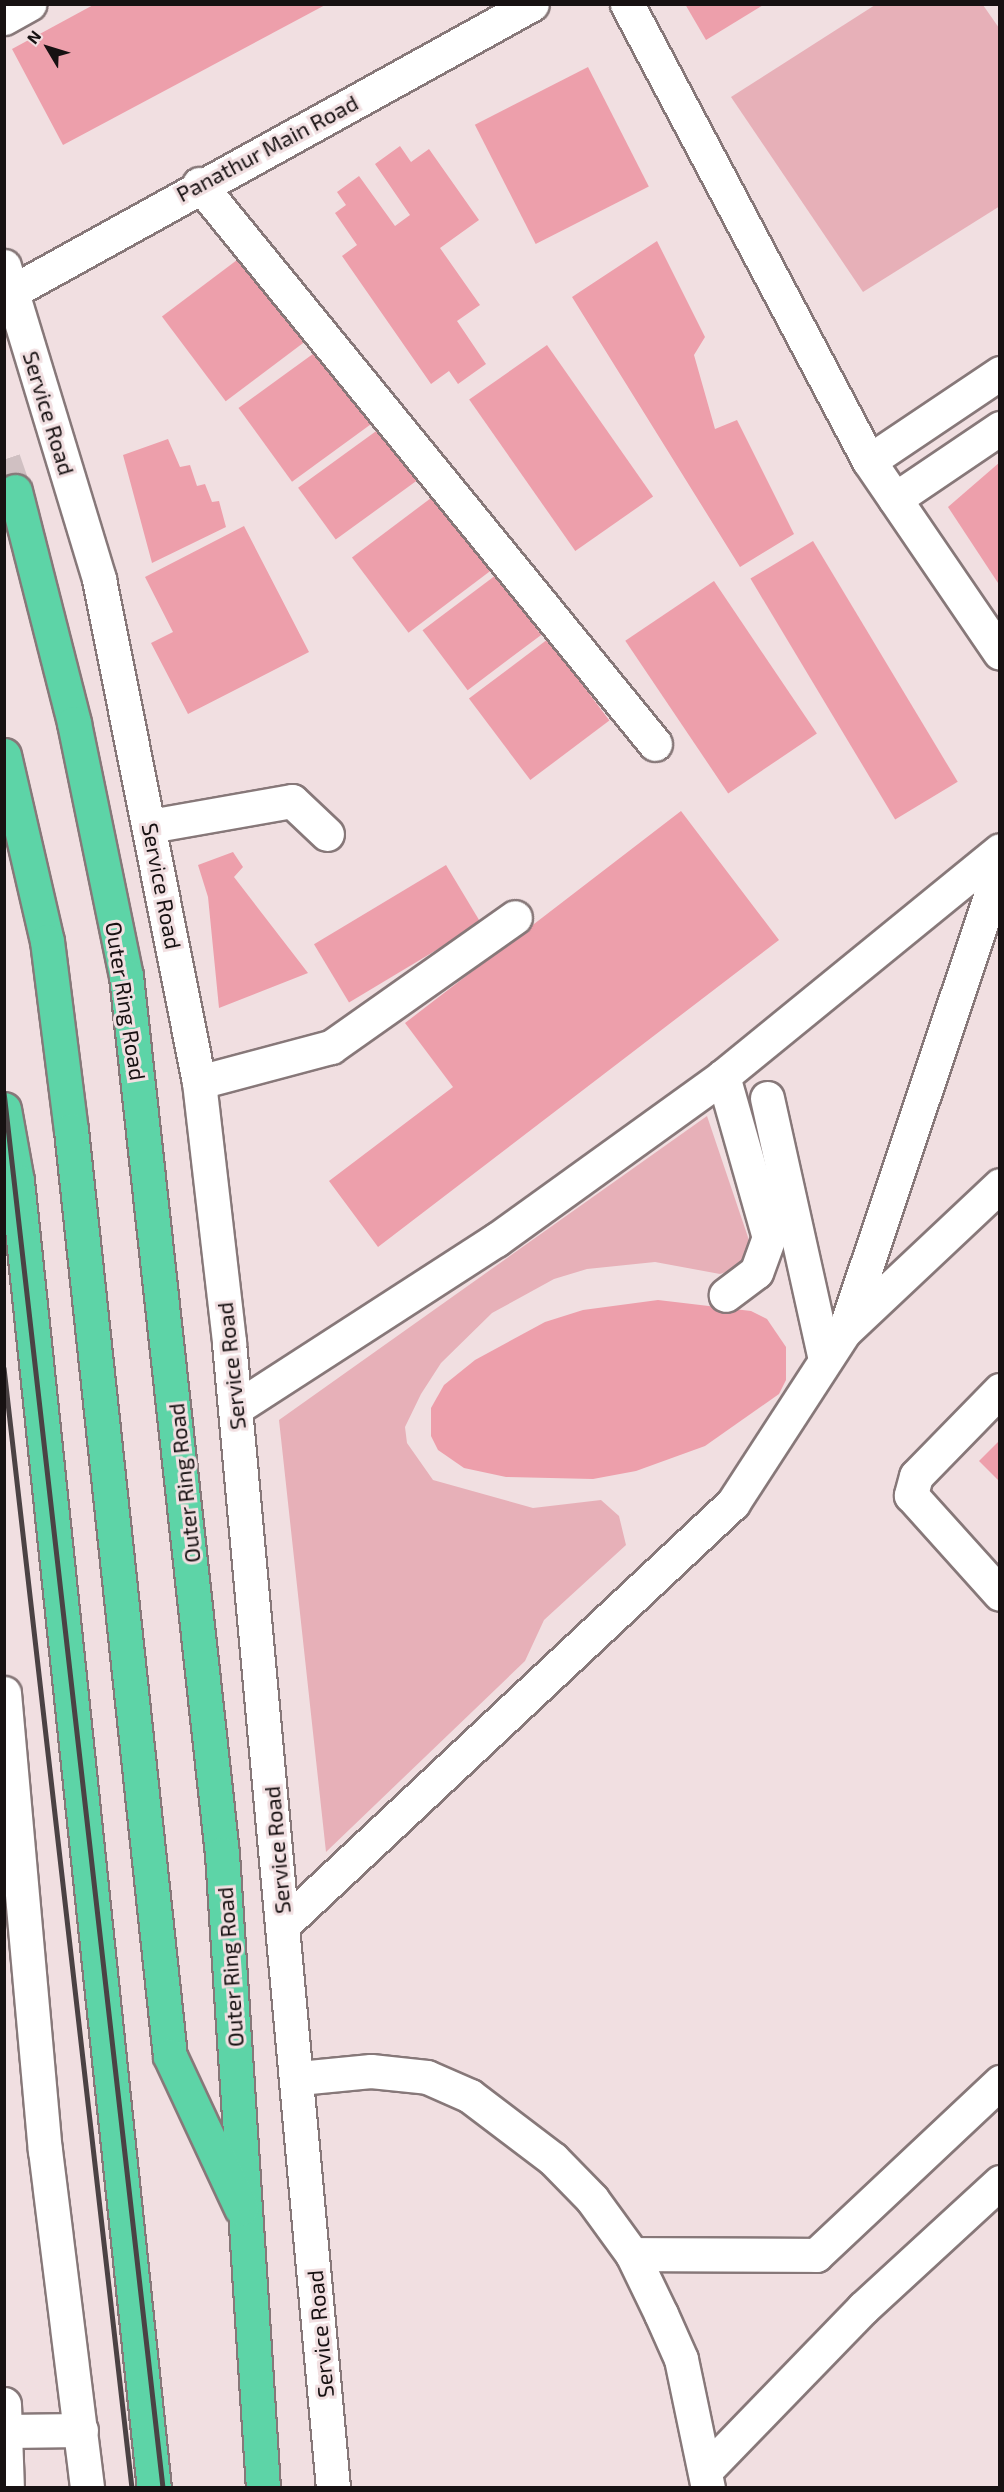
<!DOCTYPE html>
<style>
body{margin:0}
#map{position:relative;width:1004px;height:2492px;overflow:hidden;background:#f1dfe1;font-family:"Exo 2",sans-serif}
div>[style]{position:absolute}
.green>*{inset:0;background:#e7b0b8}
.building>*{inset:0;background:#ed9fab;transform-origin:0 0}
.highway-tunnel>*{height:33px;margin-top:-16.5px;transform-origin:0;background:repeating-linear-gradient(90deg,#d0c0c2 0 33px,transparent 0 49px)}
.roads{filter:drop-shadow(2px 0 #877879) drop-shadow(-2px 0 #877879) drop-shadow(0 2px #877879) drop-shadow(0 -2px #877879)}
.minor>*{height:33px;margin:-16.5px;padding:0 16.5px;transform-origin:16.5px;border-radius:16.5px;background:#fff}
.highway>*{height:33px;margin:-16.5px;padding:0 16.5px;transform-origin:16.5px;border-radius:16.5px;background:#5dd4a7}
.rail>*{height:4.5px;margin:-2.25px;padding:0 2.25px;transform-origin:2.25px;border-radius:2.25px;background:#4b4244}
span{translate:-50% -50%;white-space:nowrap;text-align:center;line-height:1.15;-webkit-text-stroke:6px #f1dfe1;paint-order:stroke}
.street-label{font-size:22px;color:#171112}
.frame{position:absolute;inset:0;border:6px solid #171112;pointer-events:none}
.north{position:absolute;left:18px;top:18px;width:60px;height:60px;-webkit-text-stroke:4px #f1dfe1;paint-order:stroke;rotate:308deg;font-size:16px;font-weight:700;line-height:24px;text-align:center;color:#171112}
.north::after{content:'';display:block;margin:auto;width:21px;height:27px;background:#171112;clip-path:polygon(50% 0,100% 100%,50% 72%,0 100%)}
</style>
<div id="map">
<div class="green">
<div style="clip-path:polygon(875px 5px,983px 5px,999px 28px,1000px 206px,863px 292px,731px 97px)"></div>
<div style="clip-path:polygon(707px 1116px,753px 1252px,735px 1269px,720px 1274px,655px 1262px,587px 1269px,554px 1279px,492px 1313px,441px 1363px,421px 1394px,405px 1427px,407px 1443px,433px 1480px,533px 1508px,601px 1500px,619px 1516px,626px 1545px,544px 1620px,525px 1661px,326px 1852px,279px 1420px)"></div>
</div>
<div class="building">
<div style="clip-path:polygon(95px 4px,327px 4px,63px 145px,12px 49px)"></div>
<div style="clip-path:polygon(685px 4px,765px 4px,706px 40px)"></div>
<div style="left:588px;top:67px;width:134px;height:127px;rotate:63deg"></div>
<div style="clip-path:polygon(400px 146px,411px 162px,429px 149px,479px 220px,440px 248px,480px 305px,457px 321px,486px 364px,458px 384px,449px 371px,431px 384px,342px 256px,357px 245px,335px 213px,346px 205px,337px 192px,359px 176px,395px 226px,410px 215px,375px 164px)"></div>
<div style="clip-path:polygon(657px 241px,705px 337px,694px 355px,715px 429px,737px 420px,794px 534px,740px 567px,572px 297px)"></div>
<div style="left:241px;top:257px;width:106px;height:99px;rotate:53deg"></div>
<div style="left:547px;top:345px;width:185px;height:95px;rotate:55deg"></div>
<div style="left:317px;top:351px;width:91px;height:97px;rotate:54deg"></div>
<div style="left:379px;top:429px;width:64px;height:100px;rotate:54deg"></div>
<div style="clip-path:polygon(168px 439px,180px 467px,190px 465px,197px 486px,205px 484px,212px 502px,219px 501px,226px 527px,152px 563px,123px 455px)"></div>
<div style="clip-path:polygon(1000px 462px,1000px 586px,948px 507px)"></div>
<div style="left:435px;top:495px;width:94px;height:104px;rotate:53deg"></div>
<div style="clip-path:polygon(244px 526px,309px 652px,188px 714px,151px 643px,173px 632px,145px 577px)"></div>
<div style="left:813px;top:541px;width:281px;height:73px;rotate:59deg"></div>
<div style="left:496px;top:575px;width:75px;height:92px;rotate:53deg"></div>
<div style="left:714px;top:581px;width:184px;height:107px;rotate:56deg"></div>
<div style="left:548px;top:639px;width:102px;height:99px;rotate:53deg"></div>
<div style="clip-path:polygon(681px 811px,779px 940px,378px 1247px,329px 1181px,453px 1087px,405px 1023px)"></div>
<div style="clip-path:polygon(233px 852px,243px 867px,234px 877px,308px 973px,219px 1008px,208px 897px,198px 865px)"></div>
<div style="left:446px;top:865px;width:68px;height:154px;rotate:59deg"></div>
<div style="clip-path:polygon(658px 1300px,751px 1311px,767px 1319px,786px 1347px,786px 1380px,779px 1394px,705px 1446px,636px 1471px,593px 1479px,506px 1477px,464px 1468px,438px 1450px,431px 1436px,431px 1408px,444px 1385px,475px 1360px,545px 1322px,583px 1310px)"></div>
<div style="clip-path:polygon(1000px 1440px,1000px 1482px,979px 1461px)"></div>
</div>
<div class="highway-tunnel">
<div style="left:4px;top:459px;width:34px;rotate:71deg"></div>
</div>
<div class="roads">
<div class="minor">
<div style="left:627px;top:4px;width:517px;rotate:62.1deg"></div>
<div style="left:869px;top:461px;width:232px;rotate:55.7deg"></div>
<div style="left:4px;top:18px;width:29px;rotate:-29deg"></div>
<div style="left:199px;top:184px;width:722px;rotate:50.84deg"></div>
<div style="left:4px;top:266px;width:327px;rotate:73.1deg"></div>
<div style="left:99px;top:579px;width:513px;rotate:78.76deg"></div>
<div style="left:199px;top:1082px;width:263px;rotate:83.4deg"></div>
<div style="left:229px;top:1343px;width:1150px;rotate:84.81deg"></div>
<div style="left:4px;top:296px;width:603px;rotate:-28.94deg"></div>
<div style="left:869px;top:461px;width:158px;rotate:-33.9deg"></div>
<div style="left:895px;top:499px;width:127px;rotate:-34.1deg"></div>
<div style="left:150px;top:826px;width:144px;rotate:-10deg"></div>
<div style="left:292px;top:801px;width:48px;rotate:43.3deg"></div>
<div style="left:723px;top:1076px;width:167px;rotate:74.1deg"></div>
<div style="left:769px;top:1237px;width:37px;rotate:110deg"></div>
<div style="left:756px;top:1272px;width:38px;rotate:143deg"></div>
<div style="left:199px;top:1082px;width:137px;rotate:-14.9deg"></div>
<div style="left:331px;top:1047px;width:225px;rotate:-35.2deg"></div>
<div style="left:767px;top:1098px;width:268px;rotate:77.5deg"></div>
<div style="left:846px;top:1327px;width:485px;rotate:-71.5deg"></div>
<div style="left:1000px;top:1390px;width:120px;rotate:134.3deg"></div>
<div style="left:916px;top:1476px;width:20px;rotate:105deg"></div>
<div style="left:911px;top:1495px;width:133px;rotate:48deg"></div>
<div style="left:236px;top:1408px;width:310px;rotate:-32.9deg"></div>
<div style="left:496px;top:1240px;width:280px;rotate:-35.8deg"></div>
<div style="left:723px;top:1076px;width:357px;rotate:-39.2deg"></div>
<div style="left:4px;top:1693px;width:459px;rotate:84.9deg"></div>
<div style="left:45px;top:2150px;width:341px;rotate:82.9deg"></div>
<div style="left:284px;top:1924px;width:616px;rotate:-43.16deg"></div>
<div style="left:733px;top:1503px;width:204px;rotate:-57deg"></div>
<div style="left:844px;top:1332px;width:214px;rotate:-43.3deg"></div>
<div style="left:299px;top:2078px;width:72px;rotate:-5.6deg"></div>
<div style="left:371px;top:2071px;width:56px;rotate:6.1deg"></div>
<div style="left:427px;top:2077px;width:47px;rotate:23.8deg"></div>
<div style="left:470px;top:2096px;width:104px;rotate:37.2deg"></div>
<div style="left:553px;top:2159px;width:56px;rotate:45.7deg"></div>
<div style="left:592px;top:2199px;width:68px;rotate:54deg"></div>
<div style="left:632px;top:2254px;width:67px;rotate:64.2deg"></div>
<div style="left:661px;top:2314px;width:49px;rotate:66deg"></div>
<div style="left:681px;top:2359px;width:132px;rotate:78.2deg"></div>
<div style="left:632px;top:2254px;width:184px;rotate:0.3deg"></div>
<div style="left:816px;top:2255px;width:253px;rotate:-43.2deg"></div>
<div style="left:4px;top:2404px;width:84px;rotate:88deg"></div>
<div style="left:7px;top:2431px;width:74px;rotate:-0.8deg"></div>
<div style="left:706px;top:2470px;width:226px;rotate:-45.9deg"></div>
<div style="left:863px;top:2308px;width:186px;rotate:-42.6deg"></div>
</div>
<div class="highway">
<div style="left:15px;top:491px;width:239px;rotate:75.7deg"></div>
<div style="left:74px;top:723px;width:258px;rotate:78.4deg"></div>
<div style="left:126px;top:976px;width:883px;rotate:83.76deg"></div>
<div style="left:222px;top:1854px;width:635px;rotate:86.3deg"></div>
<div style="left:4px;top:755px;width:191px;rotate:77deg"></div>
<div style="left:47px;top:941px;width:191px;rotate:82.8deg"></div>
<div style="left:71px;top:1130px;width:931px;rotate:83.9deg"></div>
<div style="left:170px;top:2056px;width:168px;rotate:65deg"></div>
<div style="left:4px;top:1109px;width:73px;rotate:79.8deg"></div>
<div style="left:17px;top:1181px;width:1314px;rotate:84.02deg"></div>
</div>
</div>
<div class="rail">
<div style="left:4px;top:1092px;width:1405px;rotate:83.5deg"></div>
<div style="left:4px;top:1368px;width:1127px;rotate:83.48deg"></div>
</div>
<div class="street-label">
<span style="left:267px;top:148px;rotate:-28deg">Panathur Main Road</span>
<span style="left:49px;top:413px;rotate:73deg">Service Road</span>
<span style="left:162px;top:886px;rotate:79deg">Service Road</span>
<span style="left:126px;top:1001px;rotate:81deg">Outer Ring Road</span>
<span style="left:231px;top:1366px;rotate:-96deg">Service Road</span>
<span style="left:184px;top:1483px;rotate:-96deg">Outer Ring Road</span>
<span style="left:277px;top:1850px;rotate:-95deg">Service Road</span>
<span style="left:230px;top:1967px;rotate:-94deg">Outer Ring Road</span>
<span style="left:320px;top:2334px;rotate:-95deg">Service Road</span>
</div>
<div class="frame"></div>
<div class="north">N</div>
</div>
